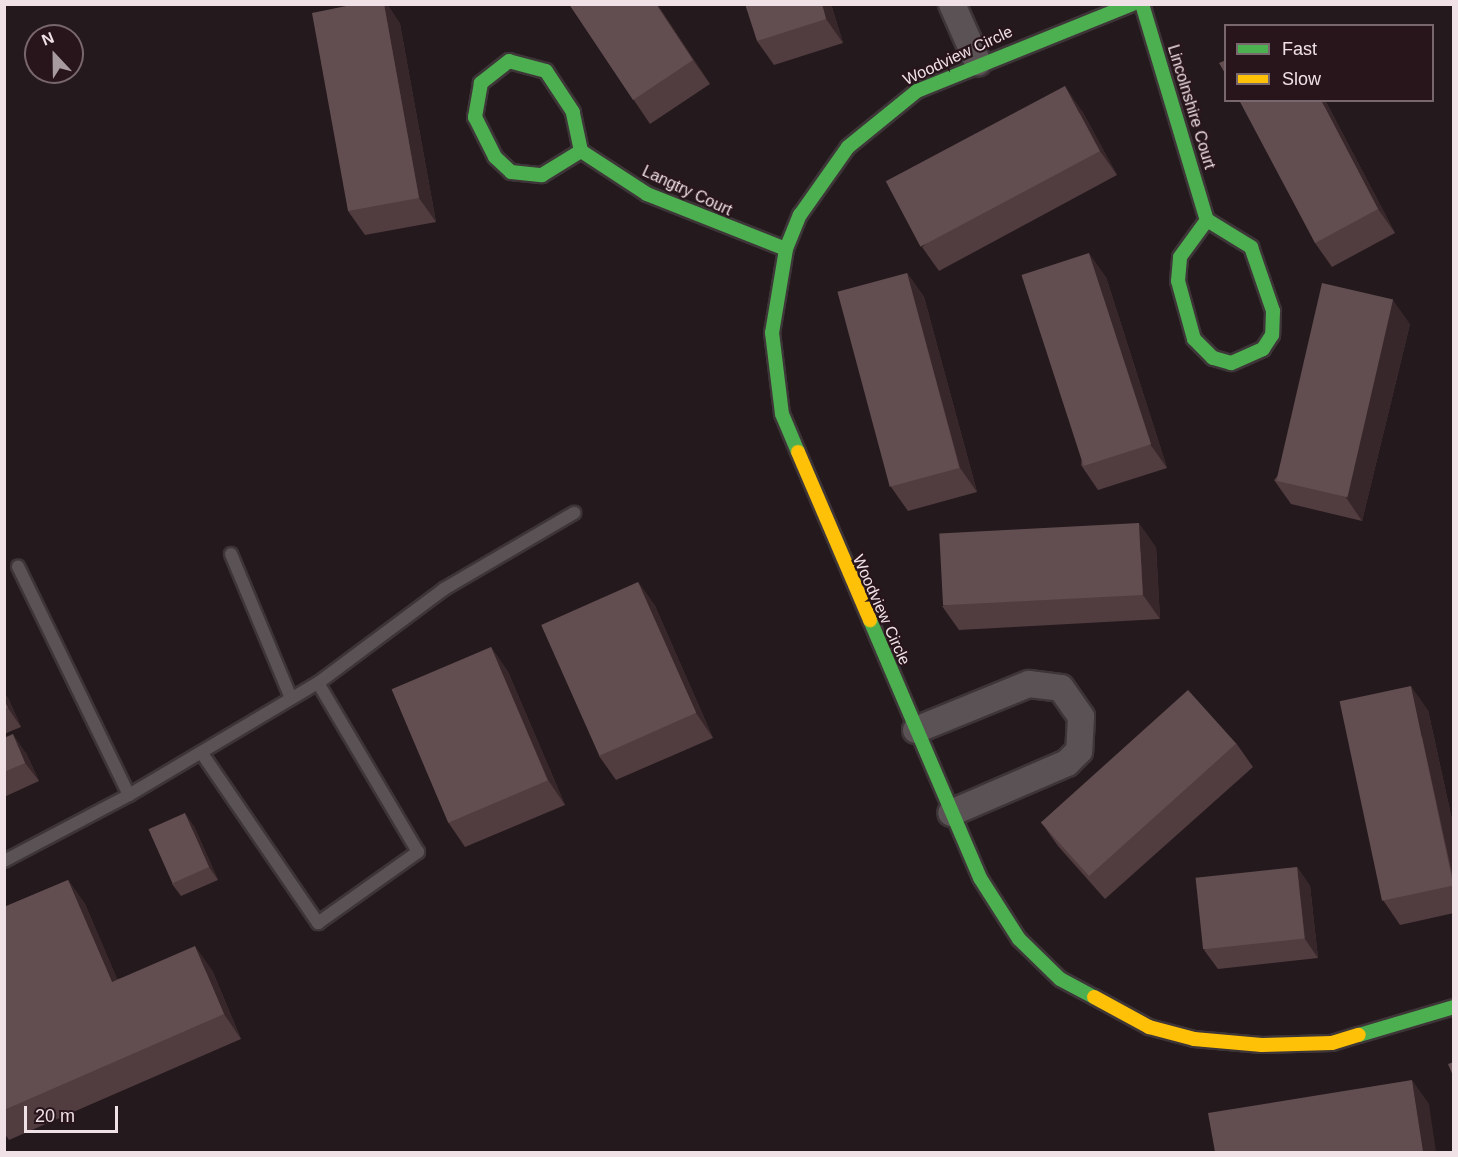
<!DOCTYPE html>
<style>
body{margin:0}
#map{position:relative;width:1458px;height:1157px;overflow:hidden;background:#24191d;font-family:Helvetica,sans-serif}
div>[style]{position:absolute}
.roads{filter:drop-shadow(2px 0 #3d3537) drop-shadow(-2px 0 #3d3537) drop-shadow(0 2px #3d3537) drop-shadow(0 -2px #3d3537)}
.lane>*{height:12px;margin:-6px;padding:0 6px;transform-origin:6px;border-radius:6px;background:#5b5255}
.street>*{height:26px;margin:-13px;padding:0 13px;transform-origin:13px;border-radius:13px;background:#5b5255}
.fast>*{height:14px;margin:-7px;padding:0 7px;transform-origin:7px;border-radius:7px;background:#4caf50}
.slow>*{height:14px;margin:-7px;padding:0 7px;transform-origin:7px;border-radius:7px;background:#ffc107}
.wall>*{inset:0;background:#513c40}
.shaded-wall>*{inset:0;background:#38272a}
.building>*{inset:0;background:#624e51;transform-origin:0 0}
span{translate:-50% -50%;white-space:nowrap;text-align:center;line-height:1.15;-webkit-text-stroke:4.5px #28151c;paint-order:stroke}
.street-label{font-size:16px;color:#efe1e6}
.frame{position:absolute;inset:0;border:6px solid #efe1e6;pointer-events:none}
.legend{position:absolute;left:1224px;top:24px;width:210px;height:78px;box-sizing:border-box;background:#28151c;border:2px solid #78676d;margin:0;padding:8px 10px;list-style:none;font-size:18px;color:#efe1e6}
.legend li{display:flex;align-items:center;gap:12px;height:30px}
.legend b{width:30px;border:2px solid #78676d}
.north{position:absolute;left:24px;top:24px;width:60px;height:60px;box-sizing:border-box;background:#28151c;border:2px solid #78676d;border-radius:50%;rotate:338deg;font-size:16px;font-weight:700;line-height:24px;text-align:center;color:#efe1e6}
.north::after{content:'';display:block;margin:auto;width:21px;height:27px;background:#a89ba0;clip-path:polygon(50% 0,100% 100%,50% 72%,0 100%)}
.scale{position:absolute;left:24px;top:1106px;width:94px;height:27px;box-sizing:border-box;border:3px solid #efe1e6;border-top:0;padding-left:8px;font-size:18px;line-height:21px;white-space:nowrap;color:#efe1e6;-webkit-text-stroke:4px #28151c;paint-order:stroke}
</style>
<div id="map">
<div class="roads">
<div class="lane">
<div style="left:231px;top:554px;width:156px;rotate:67.4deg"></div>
<div style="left:203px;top:755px;width:204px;rotate:55.6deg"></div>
<div style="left:318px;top:923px;width:123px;rotate:-35.4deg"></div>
<div style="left:418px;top:852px;width:196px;rotate:-120.6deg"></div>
<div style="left:129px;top:795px;width:220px;rotate:-30.7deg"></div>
<div style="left:318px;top:683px;width:157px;rotate:-36.7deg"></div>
<div style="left:444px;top:589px;width:151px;rotate:-30.3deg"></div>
<div style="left:4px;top:861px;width:141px;rotate:-27.8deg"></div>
<div style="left:129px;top:795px;width:254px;rotate:-115.9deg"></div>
</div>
<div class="street">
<div style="left:952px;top:4px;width:64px;rotate:66.2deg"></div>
<div style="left:916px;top:730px;width:122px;rotate:-22.2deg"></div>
<div style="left:1029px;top:684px;width:32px;rotate:7deg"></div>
<div style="left:1061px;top:688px;width:35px;rotate:55deg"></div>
<div style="left:1081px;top:717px;width:34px;rotate:93deg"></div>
<div style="left:1079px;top:751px;width:17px;rotate:135deg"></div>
<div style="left:1067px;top:763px;width:126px;rotate:156.7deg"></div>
</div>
<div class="fast">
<div style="left:1142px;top:4px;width:226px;rotate:73.3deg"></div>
<div style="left:1207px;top:220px;width:52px;rotate:31.5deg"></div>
<div style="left:1251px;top:247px;width:68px;rotate:71deg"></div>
<div style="left:1273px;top:311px;width:24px;rotate:92deg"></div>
<div style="left:1272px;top:335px;width:17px;rotate:123deg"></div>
<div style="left:1263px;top:349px;width:35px;rotate:156deg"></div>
<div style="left:1231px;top:363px;width:19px;rotate:-164deg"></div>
<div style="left:1213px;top:358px;width:27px;rotate:-135deg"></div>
<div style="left:1194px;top:339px;width:60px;rotate:-105.4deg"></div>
<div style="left:1178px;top:281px;width:24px;rotate:-85deg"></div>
<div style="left:1180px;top:257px;width:46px;rotate:-53.9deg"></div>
<div style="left:581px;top:151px;width:40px;rotate:-102deg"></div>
<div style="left:573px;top:112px;width:49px;rotate:-123.4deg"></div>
<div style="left:546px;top:71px;width:38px;rotate:-165deg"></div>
<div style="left:509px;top:61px;width:36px;rotate:142deg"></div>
<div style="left:481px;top:83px;width:35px;rotate:100deg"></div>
<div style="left:475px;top:117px;width:45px;rotate:63.4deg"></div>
<div style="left:495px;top:157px;width:22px;rotate:43deg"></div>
<div style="left:511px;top:172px;width:31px;rotate:6deg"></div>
<div style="left:542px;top:175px;width:46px;rotate:-31.6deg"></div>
<div style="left:581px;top:151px;width:79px;rotate:33.1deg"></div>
<div style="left:647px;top:194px;width:149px;rotate:21.6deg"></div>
<div style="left:798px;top:452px;width:41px;rotate:-112.8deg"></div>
<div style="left:782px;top:414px;width:82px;rotate:-97deg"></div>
<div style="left:772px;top:333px;width:85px;rotate:-80.5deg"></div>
<div style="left:786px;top:249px;width:37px;rotate:-68deg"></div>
<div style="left:800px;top:215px;width:83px;rotate:-54.8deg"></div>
<div style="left:848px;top:147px;width:89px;rotate:-39.1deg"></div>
<div style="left:917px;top:91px;width:232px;rotate:-22deg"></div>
<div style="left:870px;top:620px;width:280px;rotate:66.9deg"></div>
<div style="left:980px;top:878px;width:72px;rotate:57.4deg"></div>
<div style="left:1019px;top:939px;width:57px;rotate:44.3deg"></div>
<div style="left:1060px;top:979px;width:38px;rotate:28deg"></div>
<div style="left:1359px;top:1035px;width:99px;rotate:-16.4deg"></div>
</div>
<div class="slow">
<div style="left:798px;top:452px;width:183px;rotate:66.8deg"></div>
<div style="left:1094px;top:997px;width:63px;rotate:28.6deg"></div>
<div style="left:1149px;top:1027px;width:47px;rotate:14.9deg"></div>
<div style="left:1194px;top:1039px;width:68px;rotate:5deg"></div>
<div style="left:1262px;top:1045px;width:70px;rotate:-1.6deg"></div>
<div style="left:1332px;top:1043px;width:28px;rotate:-17deg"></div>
</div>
</div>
<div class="wall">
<div style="clip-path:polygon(356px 4px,387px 4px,400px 24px,436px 222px,365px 235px,348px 211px)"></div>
<div style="clip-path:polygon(569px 4px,657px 4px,710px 84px,650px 124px)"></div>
<div style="clip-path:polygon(831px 4px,843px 43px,774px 65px,757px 41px)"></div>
<div style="clip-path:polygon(1325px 100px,1395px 233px,1332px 267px,1315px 243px)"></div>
<div style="clip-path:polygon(1082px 111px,1117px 175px,939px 271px,922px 247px)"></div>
<div style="clip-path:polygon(907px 273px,924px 297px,977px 492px,908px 511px,891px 487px)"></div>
<div style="clip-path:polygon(1106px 277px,1167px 468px,1098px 490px,1081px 465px)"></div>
<div style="clip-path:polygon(1410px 324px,1362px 521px,1291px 504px,1274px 480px)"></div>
<div style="clip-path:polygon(1156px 547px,1160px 619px,959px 630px,942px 606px)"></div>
<div style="clip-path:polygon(638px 582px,655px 606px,713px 738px,616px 780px,599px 756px)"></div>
<div style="clip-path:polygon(491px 647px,508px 672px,565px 805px,465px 847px,448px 822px)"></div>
<div style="clip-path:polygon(4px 693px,8px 698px,21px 727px,4px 734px)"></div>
<div style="clip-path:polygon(1428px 710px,1454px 829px,1454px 913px,1400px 925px,1383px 900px)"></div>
<div style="clip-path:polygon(4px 738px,26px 753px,39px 781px,4px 797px)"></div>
<div style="clip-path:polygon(1236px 743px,1253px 767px,1105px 899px,1058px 846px,1041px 822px)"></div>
<div style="clip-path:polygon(194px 826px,218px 880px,181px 896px,172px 884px)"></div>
<div style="clip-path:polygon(1297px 867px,1310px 886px,1318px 958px,1218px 969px,1204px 950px)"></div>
<div style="clip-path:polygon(68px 880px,85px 904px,117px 979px,212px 970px,241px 1039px,9px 1140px,4px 1133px,4px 907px)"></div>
</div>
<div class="shaded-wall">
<div style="clip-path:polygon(384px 4px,387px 4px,400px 24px,436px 222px,419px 198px)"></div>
<div style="clip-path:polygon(656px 4px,657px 4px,710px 84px,693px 60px)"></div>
<div style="clip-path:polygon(822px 4px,831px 4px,843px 43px,826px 19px)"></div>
<div style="clip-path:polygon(1065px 86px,1082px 111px,1117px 175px,1100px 151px)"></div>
<div style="clip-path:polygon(1321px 100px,1325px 100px,1395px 233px,1378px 209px)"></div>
<div style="clip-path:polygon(1089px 253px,1106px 277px,1167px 468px,1150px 444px)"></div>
<div style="clip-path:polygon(907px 273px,924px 297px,977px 492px,960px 468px)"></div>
<div style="clip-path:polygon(1393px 300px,1410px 324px,1362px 521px,1345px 496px)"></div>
<div style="clip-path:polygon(1139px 523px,1156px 547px,1160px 619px,1143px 595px)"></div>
<div style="clip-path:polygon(638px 582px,655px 606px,713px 738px,696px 713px)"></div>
<div style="clip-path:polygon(491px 647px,508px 672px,565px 805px,548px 780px)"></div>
<div style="clip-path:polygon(1411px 686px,1428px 710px,1454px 829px,1454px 883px)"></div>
<div style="clip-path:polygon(4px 693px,8px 698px,21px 727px,8px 708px,4px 700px)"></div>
<div style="clip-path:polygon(13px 734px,26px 753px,39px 781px,25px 763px)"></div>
<div style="clip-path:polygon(185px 813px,194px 826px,218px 880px,209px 867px)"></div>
<div style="clip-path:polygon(1297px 867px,1310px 886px,1318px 958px,1305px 939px)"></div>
<div style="clip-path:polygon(68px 880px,85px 904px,129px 1006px,112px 982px)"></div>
<div style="clip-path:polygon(195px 946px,212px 970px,241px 1039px,224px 1014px)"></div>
<div style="clip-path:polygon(1412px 1080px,1429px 1104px,1436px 1152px,1424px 1152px,1423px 1151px)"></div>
</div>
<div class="building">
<div style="clip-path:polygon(356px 4px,384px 4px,419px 198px,348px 211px,312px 13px)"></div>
<div style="clip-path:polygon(569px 4px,656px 4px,693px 60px,633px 100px)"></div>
<div style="clip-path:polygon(745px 4px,822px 4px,826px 19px,757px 41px)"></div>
<div style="clip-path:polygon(1226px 60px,1226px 75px,1219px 63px)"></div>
<div style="left:1065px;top:86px;width:74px;height:203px;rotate:62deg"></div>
<div style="clip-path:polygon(1239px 100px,1321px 100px,1378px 209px,1315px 243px)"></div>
<div style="left:1089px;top:253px;width:201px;height:71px;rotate:72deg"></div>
<div style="left:907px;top:273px;width:202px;height:72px;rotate:75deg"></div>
<div style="left:1322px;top:283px;width:73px;height:203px;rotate:13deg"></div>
<div style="left:1139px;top:523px;width:72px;height:200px;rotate:87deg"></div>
<div style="left:638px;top:582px;width:143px;height:106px;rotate:66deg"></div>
<div style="left:491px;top:647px;width:145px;height:108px;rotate:67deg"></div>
<div style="left:1411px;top:686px;width:204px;height:73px;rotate:78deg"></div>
<div style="left:1188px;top:690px;width:72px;height:198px;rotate:48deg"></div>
<div style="clip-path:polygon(4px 700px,8px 708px,4px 709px)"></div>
<div style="clip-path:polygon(13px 734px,25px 763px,4px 772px,4px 738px)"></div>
<div style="left:185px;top:813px;width:59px;height:40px;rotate:66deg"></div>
<div style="left:1297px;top:867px;width:72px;height:102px;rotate:84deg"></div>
<div style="clip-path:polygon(68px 880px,112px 982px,195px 946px,224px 1014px,4px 1110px,4px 907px)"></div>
<div style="clip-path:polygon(1454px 1062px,1454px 1078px,1448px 1064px)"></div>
<div style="clip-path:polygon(1412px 1080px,1423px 1151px,1415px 1152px,1215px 1152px,1208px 1113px)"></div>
</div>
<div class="street-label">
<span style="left:958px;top:56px;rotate:-25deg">Woodview Circle</span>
<span style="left:1191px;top:107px;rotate:73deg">Lincolnshire Court</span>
<span style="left:687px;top:191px;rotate:25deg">Langtry Court</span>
<span style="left:881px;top:610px;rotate:66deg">Woodview Circle</span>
</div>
<div class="frame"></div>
<ul class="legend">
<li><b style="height:8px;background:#4caf50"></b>Fast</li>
<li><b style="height:8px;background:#ffc107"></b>Slow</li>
</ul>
<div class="north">N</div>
<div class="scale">20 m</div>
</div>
